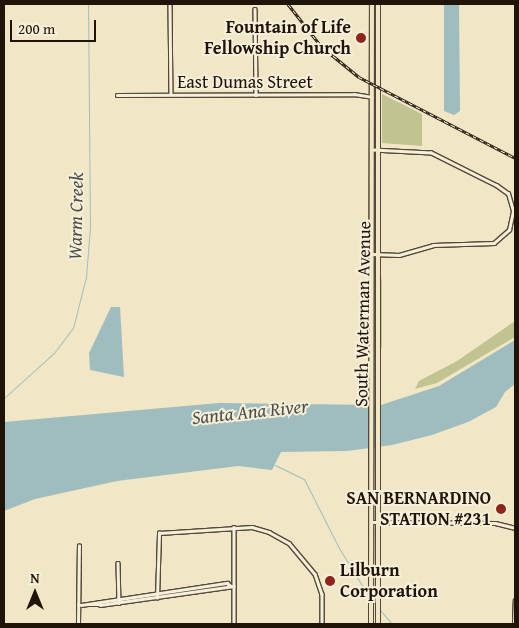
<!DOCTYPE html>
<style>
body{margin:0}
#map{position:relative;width:519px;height:628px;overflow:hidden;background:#f1e6c6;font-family:"Gentium Book Plus",serif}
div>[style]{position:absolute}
.green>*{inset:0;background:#c1c390}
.water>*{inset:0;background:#9fbdbf}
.stream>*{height:1px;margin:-0.5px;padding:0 0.5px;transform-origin:0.5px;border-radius:0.5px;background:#9fbdbf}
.roads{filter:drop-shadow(1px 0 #544838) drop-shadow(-1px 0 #544838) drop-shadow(0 1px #544838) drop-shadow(0 -1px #544838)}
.minor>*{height:2.5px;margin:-1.25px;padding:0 1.25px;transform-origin:1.25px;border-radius:1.25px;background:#f6efda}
.tertiary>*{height:3px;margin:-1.5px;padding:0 1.5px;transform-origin:1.5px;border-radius:1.5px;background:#f6efda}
.primary>*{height:4px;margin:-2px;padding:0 2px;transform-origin:2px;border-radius:2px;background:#f1e6c6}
.rail>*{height:3px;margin-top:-1.5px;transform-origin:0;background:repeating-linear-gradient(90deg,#f6efda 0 4px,#201308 0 8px);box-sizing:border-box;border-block:1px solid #201308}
.dots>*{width:14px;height:14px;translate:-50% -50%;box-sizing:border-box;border:2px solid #f6efda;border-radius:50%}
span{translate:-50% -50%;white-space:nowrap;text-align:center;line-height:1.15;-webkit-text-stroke:4px #f6efda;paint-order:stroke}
.poi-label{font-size:18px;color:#201308;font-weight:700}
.right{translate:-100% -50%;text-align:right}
.left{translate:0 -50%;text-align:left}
.street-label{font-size:18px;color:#201308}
.water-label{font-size:19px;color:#4c4e48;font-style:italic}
.frame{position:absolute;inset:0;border:5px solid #201308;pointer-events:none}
.north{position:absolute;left:10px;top:568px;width:50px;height:50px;-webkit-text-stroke:4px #f6efda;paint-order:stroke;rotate:0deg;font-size:14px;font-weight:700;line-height:20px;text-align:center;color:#201308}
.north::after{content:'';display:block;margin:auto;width:18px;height:22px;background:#201308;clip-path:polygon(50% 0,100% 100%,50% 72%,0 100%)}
.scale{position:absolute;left:10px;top:20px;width:86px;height:22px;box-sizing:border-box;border:2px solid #201308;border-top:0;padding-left:6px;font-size:15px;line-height:18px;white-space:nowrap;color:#201308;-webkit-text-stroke:4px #f6efda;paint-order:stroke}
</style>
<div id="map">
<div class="green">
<div style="clip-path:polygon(382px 94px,422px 114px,422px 146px,382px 143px)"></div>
<div style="clip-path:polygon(382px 275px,382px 347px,379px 351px,380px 291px)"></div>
<div style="clip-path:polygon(515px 321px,515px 337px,437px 383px,415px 389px,419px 381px,457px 361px)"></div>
</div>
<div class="water">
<div style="clip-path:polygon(444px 5px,459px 5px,460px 111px,454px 115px,444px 111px)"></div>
<div style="clip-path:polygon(111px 307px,120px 307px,124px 377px,90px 370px,89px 353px)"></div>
<div style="clip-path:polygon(515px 340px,515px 384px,505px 392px,496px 407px,468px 422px,432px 435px,392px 445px,347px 451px,281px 452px,272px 470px,238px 466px,117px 481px,35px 499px,4px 511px,4px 422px,219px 403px,381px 405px,439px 386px)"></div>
</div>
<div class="stream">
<div style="left:4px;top:398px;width:67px;rotate:-42deg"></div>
<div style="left:54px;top:353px;width:31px;rotate:-53deg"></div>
<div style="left:73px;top:328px;width:53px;rotate:-75.7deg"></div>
<div style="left:86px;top:277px;width:50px;rotate:-85.4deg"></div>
<div style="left:90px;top:227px;width:223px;rotate:-90.5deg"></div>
<div style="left:275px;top:465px;width:32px;rotate:26deg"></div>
<div style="left:304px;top:479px;width:77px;rotate:63.1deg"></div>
<div style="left:339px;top:548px;width:57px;rotate:58.5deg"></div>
<div style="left:372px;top:600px;width:8px;rotate:50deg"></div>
<div style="left:380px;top:610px;width:18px;rotate:49deg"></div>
</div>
<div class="roads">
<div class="minor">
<div style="left:170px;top:4px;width:90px;rotate:89.4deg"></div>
<div style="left:255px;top:9px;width:86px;rotate:89.3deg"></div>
<div style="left:117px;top:95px;width:237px;rotate:-0.2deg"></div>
<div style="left:354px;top:94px;width:18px;rotate:9deg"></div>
<div style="left:372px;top:254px;width:27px;rotate:2deg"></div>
<div style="left:399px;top:255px;width:35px;rotate:-16deg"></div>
<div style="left:433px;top:245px;width:61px;rotate:-1.9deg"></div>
<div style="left:494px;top:243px;width:20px;rotate:-41deg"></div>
<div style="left:509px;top:230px;width:19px;rotate:-78deg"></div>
<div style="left:513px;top:211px;width:18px;rotate:-106deg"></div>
<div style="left:508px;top:194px;width:14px;rotate:-144deg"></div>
<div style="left:497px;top:186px;width:74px;rotate:-153.4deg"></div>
<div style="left:431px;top:153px;width:58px;rotate:-177deg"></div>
<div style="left:234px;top:527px;width:97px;rotate:90deg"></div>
<div style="left:118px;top:563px;width:40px;rotate:88.6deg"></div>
<div style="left:157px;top:598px;width:65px;rotate:-88.2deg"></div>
<div style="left:159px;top:533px;width:93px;rotate:-3.7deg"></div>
<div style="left:252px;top:527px;width:18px;rotate:16deg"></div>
<div style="left:269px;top:532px;width:23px;rotate:29deg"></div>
<div style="left:289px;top:543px;width:40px;rotate:50deg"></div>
<div style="left:315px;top:574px;width:21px;rotate:71deg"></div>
<div style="left:322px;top:594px;width:30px;rotate:90deg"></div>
<div style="left:78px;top:605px;width:22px"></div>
<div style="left:100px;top:605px;width:135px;rotate:-8.1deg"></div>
<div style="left:81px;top:605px;width:148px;rotate:-8.6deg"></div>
<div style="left:227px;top:583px;width:5px;rotate:37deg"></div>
<div style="left:78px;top:624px;width:78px;rotate:-89.3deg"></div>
</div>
<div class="tertiary">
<div style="left:371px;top:522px;width:124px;rotate:0.5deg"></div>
<div style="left:495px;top:523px;width:21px;rotate:14deg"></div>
<div style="left:514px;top:624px;width:24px;rotate:-88deg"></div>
</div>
<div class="primary">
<div style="left:371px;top:624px;width:620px;rotate:-89.91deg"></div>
<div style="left:378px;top:624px;width:620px;rotate:-90deg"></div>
</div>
</div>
<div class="rail">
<div style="left:288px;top:4px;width:53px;rotate:51.8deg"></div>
<div style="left:321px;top:46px;width:49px;rotate:39.2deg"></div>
<div style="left:359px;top:77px;width:176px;rotate:27.4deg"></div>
</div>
<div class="dots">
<div style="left:361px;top:38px;background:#8f2418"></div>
<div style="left:501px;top:509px;background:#8f2418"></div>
<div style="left:330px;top:581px;background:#8f2418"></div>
</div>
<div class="poi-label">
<span class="right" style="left:351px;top:38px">Fountain of Life<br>Fellowship Church</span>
<span class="right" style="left:491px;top:509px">SAN BERNARDINO<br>STATION #231</span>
<span class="left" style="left:340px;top:581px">Lilburn<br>Corporation</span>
</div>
<div class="street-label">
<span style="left:245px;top:82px">East Dumas Street</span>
<span style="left:363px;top:314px;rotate:-89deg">South Waterman Avenue</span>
</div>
<div class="water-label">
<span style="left:76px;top:216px;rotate:-89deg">Warm Creek</span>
<span style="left:250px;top:412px;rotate:-6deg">Santa Ana River</span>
</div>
<div class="frame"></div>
<div class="north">N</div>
<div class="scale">200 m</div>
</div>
